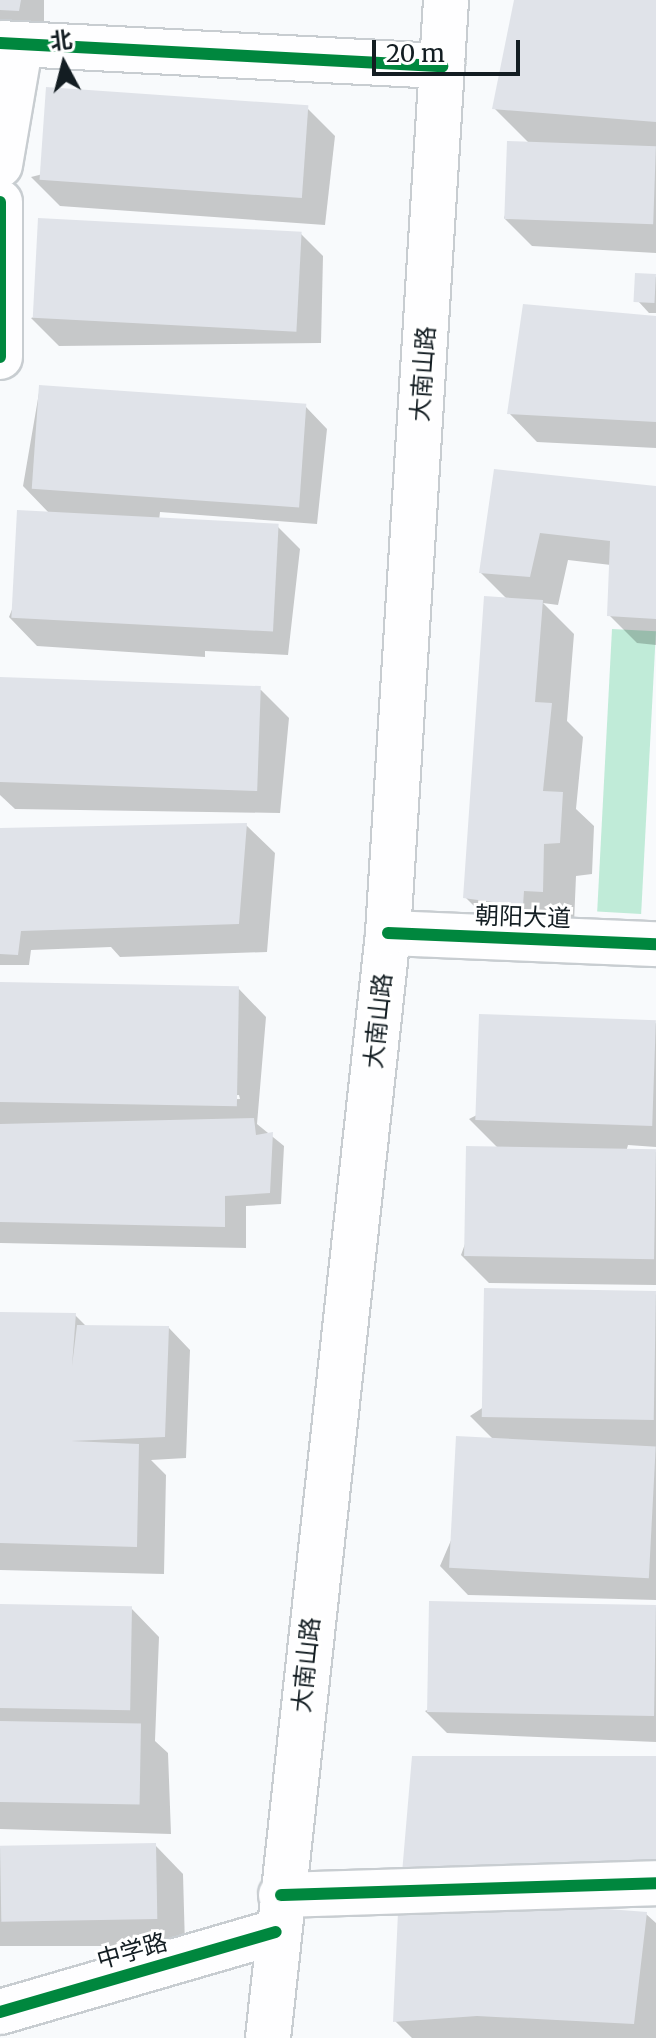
<!DOCTYPE html>
<meta charset="utf-8">
<style>
body{margin:0}
#map{position:relative;width:656px;height:2038px;overflow:hidden;background:#f8fafc;font-family:Merriweather,"Noto Sans SC",serif}
div>[style]{position:absolute}
.green>*{inset:0;background:#c0ebd8;transform-origin:0 0}
.shadow>*{inset:0;background:#0003;transform-origin:0 0}
.building>*{inset:0;background:#e0e3e9;transform-origin:0 0}
.roads{filter:drop-shadow(2px 0 #c8cdd1) drop-shadow(-2px 0 #c8cdd1) drop-shadow(0 2px #c8cdd1) drop-shadow(0 -2px #c8cdd1)}
.minor>*{height:44px;margin:-22px;padding:0 22px;transform-origin:22px;border-radius:22px;background:#fefeff}
.major>*{height:44px;margin:-22px;padding:0 22px;transform-origin:22px;border-radius:22px;background:#fefeff}
.cycleway>*{height:12px;margin:-6px;padding:0 6px;transform-origin:6px;border-radius:6px;background:#00873e}
span{translate:-50% -50%;white-space:nowrap;text-align:center;line-height:1.15;-webkit-text-stroke:6px #fff;paint-order:stroke}
.street-label{font-size:24px;color:#131d22}
.north{position:absolute;left:24px;top:24px;width:80px;height:80px;-webkit-text-stroke:6px #fff;paint-order:stroke;rotate:353deg;font-size:22px;font-weight:700;line-height:32px;text-align:center;color:#131d22}
.north::after{content:'';display:block;margin:auto;width:28px;height:36px;background:#131d22;clip-path:polygon(50% 0,100% 100%,50% 72%,0 100%)}
.scale{position:absolute;left:372px;top:40px;width:148px;height:36px;box-sizing:border-box;border:4px solid #131d22;border-top:0;padding-left:10px;font-size:24px;line-height:28px;white-space:nowrap;color:#131d22;-webkit-text-stroke:6px #fff;paint-order:stroke}
</style>
<div id="map">
<div class="green">
<div style="left:612px;top:629px;width:44px;height:283px;rotate:3deg"></div>
</div>
<div class="shadow">
<div style="left:0;top:0;width:44px;height:31px"></div>
<div style="clip-path:polygon(516px 0,656px 0,656px 253px,532px 246px,504px 218px,530px 144px,495px 109px)"></div>
<div style="clip-path:polygon(307px 108px,335px 136px,325px 225px,60px 206px,31px 177px)"></div>
<div style="clip-path:polygon(301px 234px,323px 256px,321px 343px,59px 346px,31px 318px)"></div>
<div style="clip-path:polygon(656px 276px,656px 313px,649px 313px,638px 301px)"></div>
<div style="clip-path:polygon(656px 318px,656px 448px,537px 442px,509px 413px)"></div>
<div style="clip-path:polygon(40px 387px,306px 407px,327px 429px,317px 524px,160px 512px,159px 521px,278px 527px,300px 549px,288px 655px,205px 651px,205px 657px,37px 646px,9px 617px,50px 514px,23px 486px)"></div>
<div style="clip-path:polygon(496px 471px,656px 488px,656px 645px,637px 643px,609px 615px,611px 565px,568px 560px,558px 605px,543px 603px,574px 634px,567px 721px,583px 737px,576px 809px,594px 826px,592px 874px,576px 876px,574px 923px,497px 929px,465px 897px,508px 600px,481px 573px)"></div>
<div style="clip-path:polygon(261px 690px,289px 718px,280px 813px,15px 809px,0 795px,0 691px)"></div>
<div style="clip-path:polygon(246px 825px,275px 853px,267px 952px,120px 957px,111px 947px,31px 950px,29px 965px,0 965px,0 829px)"></div>
<div style="clip-path:polygon(evenodd,0 983px,238px 988px,266px 1017px,257px 1124px,284px 1146px,281px 1204px,246px 1206px,246px 1248px,0 1243px,0 983px,239px 1095px,240px 1099px,147px 1102px,147px 1098px,239px 1095px)"></div>
<div style="clip-path:polygon(656px 1023px,656px 1147px,628px 1145px,626px 1152px,656px 1152px,656px 1285px,489px 1283px,461px 1255px,499px 1149px,469px 1119px)"></div>
<div style="clip-path:polygon(656px 1294px,656px 1600px,468px 1595px,440px 1566px,494px 1440px,470px 1416px)"></div>
<div style="clip-path:polygon(0 1314px,75px 1315px,87px 1327px,169px 1328px,190px 1350px,186px 1458px,151px 1460px,166px 1475px,164px 1574px,0 1570px)"></div>
<div style="clip-path:polygon(0 1606px,131px 1608px,159px 1637px,155px 1741px,168px 1753px,171px 1834px,0 1829px)"></div>
<div style="clip-path:polygon(656px 1607px,656px 1742px,447px 1733px,425px 1711px)"></div>
<div style="clip-path:polygon(656px 1758px,607px 1907px,580px 1908px,646px 1914px,656px 1923px,656px 2038px,412px 2038px,395px 2021px)"></div>
<div style="clip-path:polygon(155px 1845px,183px 1874px,185px 1946px,0 1946px,0 1848px)"></div>
</div>
<div class="building">
<div style="clip-path:polygon(0 0,21px 0,19px 11px,0 10px)"></div>
<div style="clip-path:polygon(514px 0,656px 0,656px 122px,492px 109px)"></div>
<div style="left:46px;top:87px;width:263px;height:93px;rotate:4deg"></div>
<div style="left:507px;top:141px;width:149px;height:78px;rotate:2deg"></div>
<div style="left:38px;top:218px;width:264px;height:100px;rotate:3deg"></div>
<div style="left:635px;top:273px;width:21px;height:29px;rotate:3deg"></div>
<div style="clip-path:polygon(523px 304px,656px 316px,656px 422px,507px 414px)"></div>
<div style="left:39px;top:385px;width:268px;height:104px;rotate:4deg"></div>
<div style="clip-path:polygon(494px 469px,656px 486px,656px 619px,607px 616px,610px 541px,540px 533px,530px 577px,479px 573px)"></div>
<div style="left:17px;top:510px;width:262px;height:108px;rotate:3deg"></div>
<div style="clip-path:polygon(484px 596px,543px 600px,535px 702px,552px 703px,543px 791px,563px 792px,560px 843px,544px 844px,543px 892px,524px 891px,523px 906px,463px 898px)"></div>
<div style="left:0;top:677px;width:261px;height:105px;rotate:2deg"></div>
<div style="clip-path:polygon(247px 823px,239px 924px,21px 931px,18px 955px,0 954px,0 828px)"></div>
<div style="left:0;top:982px;width:239px;height:120px;rotate:1deg"></div>
<div style="left:479px;top:1014px;width:177px;height:106px;rotate:2deg"></div>
<div style="clip-path:polygon(254px 1118px,256px 1135px,273px 1132px,270px 1193px,225px 1196px,225px 1227px,0 1222px,0 1124px)"></div>
<div style="left:466px;top:1146px;width:190px;height:110px;rotate:1deg"></div>
<div style="left:484px;top:1288px;width:172px;height:129px;rotate:1deg"></div>
<div style="clip-path:polygon(0 1312px,76px 1313px,72px 1366px,77px 1325px,169px 1326px,165px 1437px,71px 1441px,139px 1444px,137px 1547px,0 1543px)"></div>
<div style="left:456px;top:1436px;width:200px;height:132px;rotate:3deg"></div>
<div style="left:429px;top:1601px;width:227px;height:111px;rotate:1deg"></div>
<div style="left:0;top:1604px;width:132px;height:104px;rotate:1deg"></div>
<div style="left:0;top:1721px;width:141px;height:81px;rotate:1deg"></div>
<div style="clip-path:polygon(412px 1756px,656px 1756px,656px 1867px,401px 1885px)"></div>
<div style="left:156px;top:1843px;width:76px;height:156px;rotate:89deg"></div>
<div style="clip-path:polygon(569px 1906px,647px 1912px,634px 2024px,477px 2016px,393px 2022px,398px 1912px)"></div>
</div>
<div class="roads">
<div class="minor">
<div style="left:0;top:43px;width:443px;rotate:3deg"></div>
<div style="left:0;top:165px;width:119px;rotate:-80.3deg"></div>
<div style="left:0;top:202px;width:155px;rotate:90deg"></div>
<div style="left:388px;top:933px;width:268px;rotate:2.4deg"></div>
<div style="left:281px;top:1895px;width:375px;rotate:-1.8deg"></div>
<div style="left:0;top:2012px;width:287px;rotate:-16.2deg"></div>
</div>
<div class="major">
<div style="left:268px;top:2038px;width:1111px;rotate:-83.8deg"></div>
<div style="left:388px;top:933px;width:935px;rotate:-86.44deg"></div>
</div>
</div>
<div class="cycleway">
<div style="left:0;top:43px;width:443px;rotate:3deg"></div>
<div style="left:0;top:202px;width:155px;rotate:90deg"></div>
<div style="left:388px;top:933px;width:268px;rotate:2.4deg"></div>
<div style="left:281px;top:1895px;width:375px;rotate:-1.8deg"></div>
<div style="left:0;top:2012px;width:287px;rotate:-16.2deg"></div>
</div>
<div class="street-label">
<span style="left:423px;top:374px;rotate:-86deg">大南山路</span>
<span style="left:523px;top:917px;rotate:2deg">朝阳大道</span>
<span style="left:378px;top:1021px;rotate:-84deg">大南山路</span>
<span style="left:306px;top:1665px;rotate:-84deg">大南山路</span>
<span style="left:132px;top:1951px;rotate:-16deg">中学路</span>
</div>
<div class="north">北</div>
<div class="scale">20 m</div>
</div>
